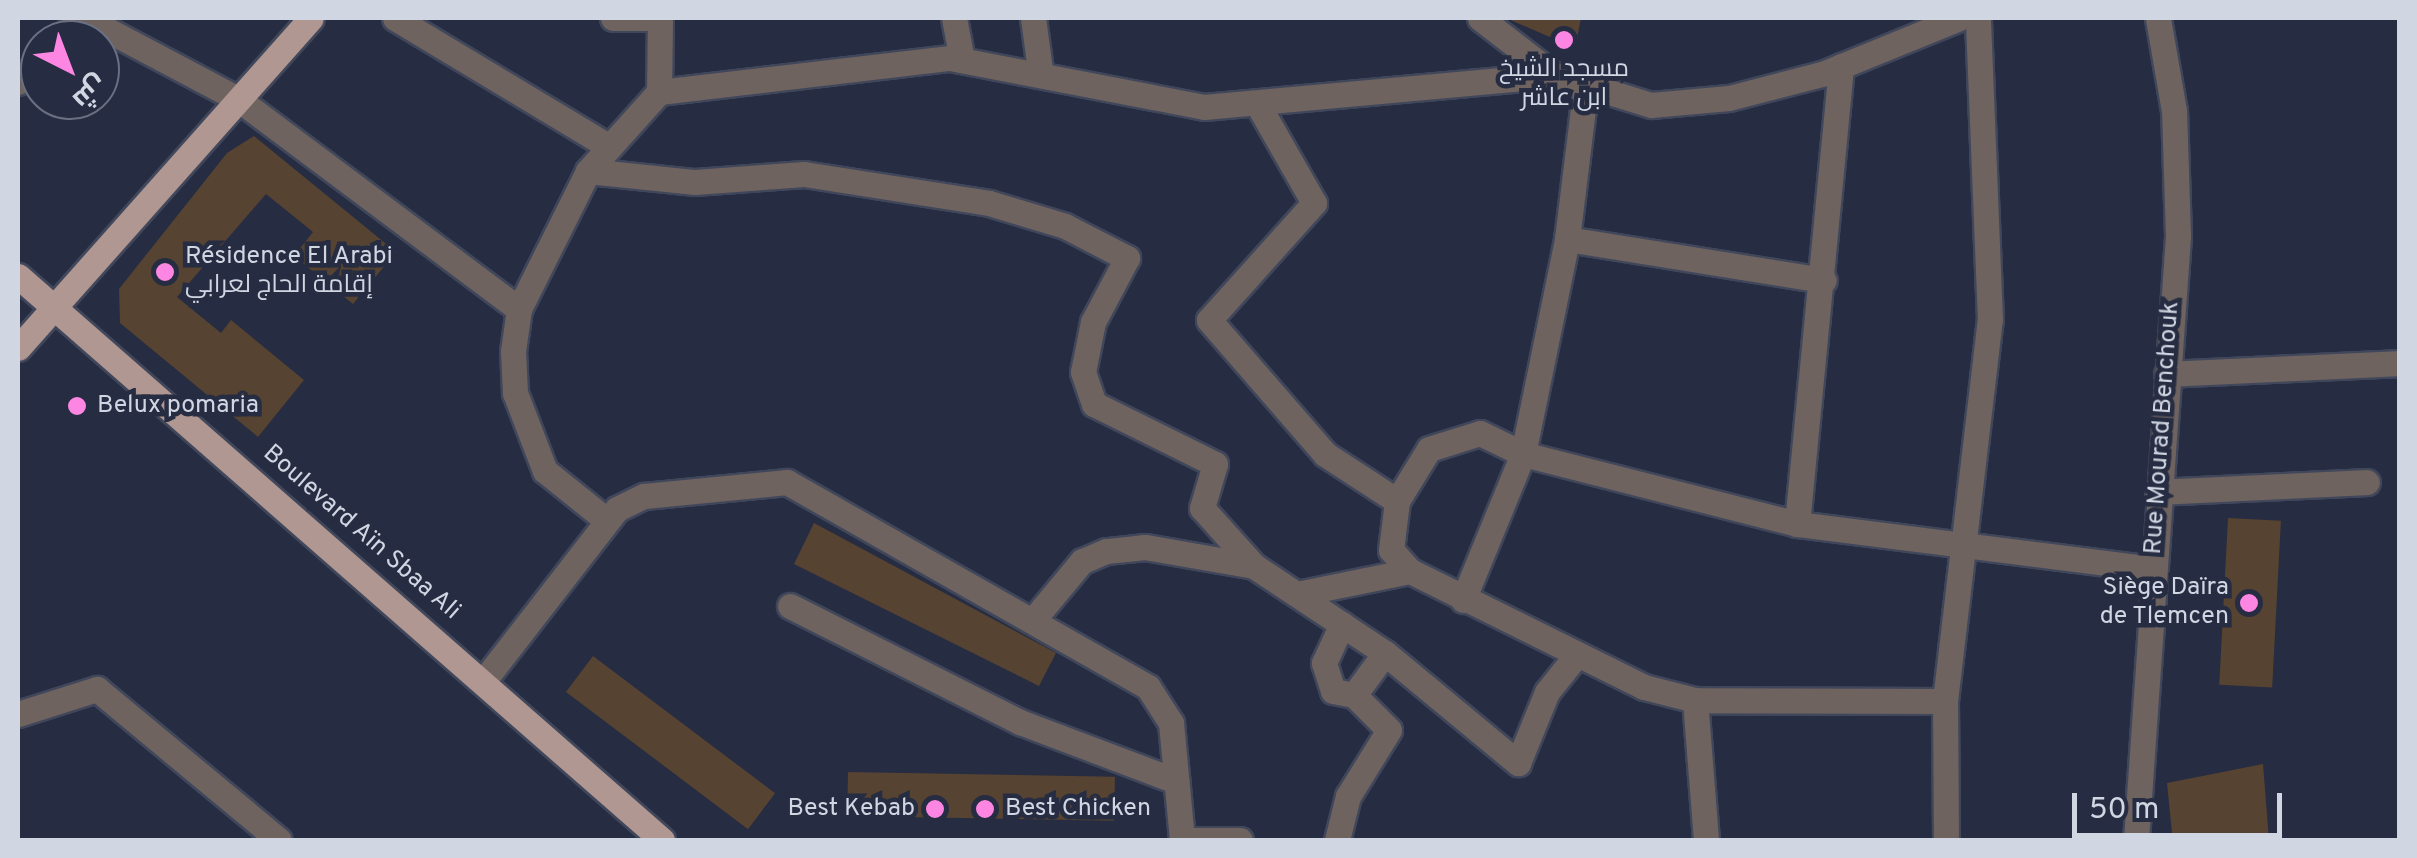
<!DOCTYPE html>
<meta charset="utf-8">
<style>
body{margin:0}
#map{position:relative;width:2417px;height:858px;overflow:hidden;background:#262c41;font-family:Overpass,Cairo,sans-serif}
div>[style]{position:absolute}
.building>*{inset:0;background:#564332;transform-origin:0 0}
.roads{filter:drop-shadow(2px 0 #41475b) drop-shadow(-2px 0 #41475b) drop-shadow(0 2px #41475b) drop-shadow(0 -2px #41475b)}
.minor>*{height:25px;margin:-12.5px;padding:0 12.5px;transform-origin:12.5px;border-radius:12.5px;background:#6f6360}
.major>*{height:25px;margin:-12.5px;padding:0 12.5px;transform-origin:12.5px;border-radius:12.5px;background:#b19791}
.dots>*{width:28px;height:28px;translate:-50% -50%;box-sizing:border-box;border:5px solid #262c41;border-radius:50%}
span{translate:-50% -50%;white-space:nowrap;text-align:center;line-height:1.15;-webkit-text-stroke:9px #262c41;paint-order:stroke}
.poi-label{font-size:25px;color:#d1d6e3}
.left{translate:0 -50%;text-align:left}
.right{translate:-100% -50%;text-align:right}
.street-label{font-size:25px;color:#d1d6e3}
.frame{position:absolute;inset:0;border:20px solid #d1d6e3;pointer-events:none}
.north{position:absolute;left:20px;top:20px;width:100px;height:100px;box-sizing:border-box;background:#262c41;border:2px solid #6a7082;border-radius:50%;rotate:138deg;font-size:28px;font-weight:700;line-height:40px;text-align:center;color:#d1d6e3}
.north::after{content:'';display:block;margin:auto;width:35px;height:45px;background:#fd86e2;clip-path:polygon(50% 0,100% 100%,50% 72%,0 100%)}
.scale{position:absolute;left:2072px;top:793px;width:210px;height:45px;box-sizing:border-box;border:5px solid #d1d6e3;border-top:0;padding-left:12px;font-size:30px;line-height:35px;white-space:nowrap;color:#d1d6e3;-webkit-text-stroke:8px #262c41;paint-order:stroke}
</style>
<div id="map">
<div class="building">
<div style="clip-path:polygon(1506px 18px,1581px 18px,1575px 48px)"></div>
<div style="clip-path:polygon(254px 136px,396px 252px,353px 304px,294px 256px,313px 232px,266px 194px,177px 297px,221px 333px,231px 320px,304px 380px,258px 437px,120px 323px,119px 289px,227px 153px)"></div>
<div style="left:2228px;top:518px;width:53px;height:167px;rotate:3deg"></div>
<div style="clip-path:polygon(814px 523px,1056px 653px,1039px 686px,794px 564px)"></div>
<div style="left:593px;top:656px;width:228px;height:45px;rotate:37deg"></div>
<div style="clip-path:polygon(2263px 764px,2269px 840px,2172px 833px,2167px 783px)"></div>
<div style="left:848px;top:772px;width:267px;height:44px;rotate:1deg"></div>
</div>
<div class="roads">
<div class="minor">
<div style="left:85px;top:18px;width:173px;rotate:27.9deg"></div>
<div style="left:238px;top:99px;width:351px;rotate:36.8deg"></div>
<div style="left:395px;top:18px;width:246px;rotate:31deg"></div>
<div style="left:613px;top:18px;width:47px"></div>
<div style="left:954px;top:18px;width:43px;rotate:79.2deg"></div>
<div style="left:1033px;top:18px;width:52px;rotate:82.3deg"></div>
<div style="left:1480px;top:18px;width:93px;rotate:37.6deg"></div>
<div style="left:1554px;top:75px;width:102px;rotate:17.2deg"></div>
<div style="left:1651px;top:105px;width:78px;rotate:-5.1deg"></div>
<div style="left:1729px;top:98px;width:96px;rotate:-14.5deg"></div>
<div style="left:1822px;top:74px;width:148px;rotate:-22.2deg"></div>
<div style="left:59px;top:40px;width:32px;rotate:-44deg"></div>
<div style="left:18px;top:82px;width:31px;rotate:-45deg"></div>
<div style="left:659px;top:92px;width:74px;rotate:-89.2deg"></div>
<div style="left:1257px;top:103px;width:115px;rotate:60.3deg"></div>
<div style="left:1314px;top:203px;width:157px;rotate:131.9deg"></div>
<div style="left:1209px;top:320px;width:177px;rotate:49.1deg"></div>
<div style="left:1325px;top:454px;width:86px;rotate:33.1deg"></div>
<div style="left:588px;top:171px;width:108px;rotate:5.9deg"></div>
<div style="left:695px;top:182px;width:109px;rotate:-4.2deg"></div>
<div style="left:804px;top:174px;width:187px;rotate:8.9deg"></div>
<div style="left:989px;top:203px;width:79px;rotate:16.8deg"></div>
<div style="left:1065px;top:226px;width:70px;rotate:27.3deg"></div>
<div style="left:1127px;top:258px;width:72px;rotate:118deg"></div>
<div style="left:1093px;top:322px;width:51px;rotate:101.3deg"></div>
<div style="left:1083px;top:372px;width:34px;rotate:71deg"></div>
<div style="left:1094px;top:404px;width:135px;rotate:26.4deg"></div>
<div style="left:1215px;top:464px;width:46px;rotate:106.5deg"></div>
<div style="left:1202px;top:508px;width:78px;rotate:48.1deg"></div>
<div style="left:1254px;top:566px;width:111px;rotate:-170.1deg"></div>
<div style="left:1145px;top:547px;width:39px;rotate:174deg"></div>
<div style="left:1106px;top:551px;width:26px;rotate:157deg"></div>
<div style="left:1082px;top:561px;width:77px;rotate:129.7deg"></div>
<div style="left:1567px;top:239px;width:260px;rotate:9.1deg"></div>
<div style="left:2167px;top:374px;width:233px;rotate:-2.7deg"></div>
<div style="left:2158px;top:492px;width:209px;rotate:-2.7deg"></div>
<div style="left:605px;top:519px;width:77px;rotate:-141.3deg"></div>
<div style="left:545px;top:471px;width:84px;rotate:-111deg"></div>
<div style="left:515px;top:393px;width:42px;rotate:-92.7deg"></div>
<div style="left:513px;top:351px;width:42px;rotate:-81.9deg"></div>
<div style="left:519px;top:309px;width:154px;rotate:-63.4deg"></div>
<div style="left:588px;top:171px;width:106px;rotate:-48.1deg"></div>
<div style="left:659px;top:92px;width:293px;rotate:-6.7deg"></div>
<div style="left:950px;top:58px;width:259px;rotate:10.9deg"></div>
<div style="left:1204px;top:107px;width:351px;rotate:-5.2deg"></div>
<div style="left:1797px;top:524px;width:460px;rotate:-84.5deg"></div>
<div style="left:1254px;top:566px;width:157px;rotate:33.6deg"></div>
<div style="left:1385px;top:653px;width:52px;rotate:126.4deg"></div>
<div style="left:1354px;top:695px;width:49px;rotate:45deg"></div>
<div style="left:1389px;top:730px;width:78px;rotate:121.8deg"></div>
<div style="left:1348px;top:796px;width:45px;rotate:104deg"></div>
<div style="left:1297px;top:594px;width:115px;rotate:-11.5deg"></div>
<div style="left:1463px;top:600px;width:158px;rotate:-67.7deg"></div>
<div style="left:1523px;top:454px;width:219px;rotate:-78.4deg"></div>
<div style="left:1567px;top:239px;width:155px;rotate:-83deg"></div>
<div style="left:790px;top:606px;width:258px;rotate:26.8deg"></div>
<div style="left:1020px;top:722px;width:167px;rotate:20.7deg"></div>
<div style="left:1342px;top:624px;width:43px;rotate:114.8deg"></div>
<div style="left:1324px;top:663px;width:29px;rotate:72deg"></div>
<div style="left:1333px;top:691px;width:21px;rotate:11deg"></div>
<div style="left:1385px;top:653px;width:173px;rotate:39.6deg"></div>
<div style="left:1518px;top:763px;width:77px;rotate:-67.8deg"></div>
<div style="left:1547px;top:692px;width:45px;rotate:-51.3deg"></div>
<div style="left:485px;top:679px;width:215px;rotate:-52.2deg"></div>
<div style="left:617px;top:509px;width:30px;rotate:-26deg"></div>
<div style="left:644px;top:496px;width:144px;rotate:-5.6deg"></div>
<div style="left:787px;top:482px;width:415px;rotate:29.6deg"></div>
<div style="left:1148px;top:687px;width:43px;rotate:57.4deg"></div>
<div style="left:1171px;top:723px;width:118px;rotate:84.6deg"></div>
<div style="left:1695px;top:700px;width:140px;rotate:85.5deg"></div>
<div style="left:1945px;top:701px;width:250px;rotate:-179.8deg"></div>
<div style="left:1695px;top:700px;width:53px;rotate:-165.7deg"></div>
<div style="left:1644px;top:687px;width:261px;rotate:-153.6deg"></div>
<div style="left:1410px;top:571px;width:28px;rotate:-132deg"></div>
<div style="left:1391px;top:550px;width:49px;rotate:-83deg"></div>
<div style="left:1397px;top:501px;width:61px;rotate:-58.4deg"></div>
<div style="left:1429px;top:449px;width:53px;rotate:-17.4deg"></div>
<div style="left:1480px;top:433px;width:48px;rotate:26deg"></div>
<div style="left:1523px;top:454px;width:283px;rotate:14.3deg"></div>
<div style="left:1797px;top:524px;width:358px;rotate:7.2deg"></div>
<div style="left:18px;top:714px;width:83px;rotate:-17.6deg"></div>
<div style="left:97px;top:689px;width:236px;rotate:39.7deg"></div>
<div style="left:1182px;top:840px;width:58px"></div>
<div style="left:1946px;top:840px;width:139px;rotate:-90.4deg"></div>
<div style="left:1945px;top:701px;width:384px;rotate:-83.3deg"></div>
<div style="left:1990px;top:320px;width:302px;rotate:-92.3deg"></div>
<div style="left:2136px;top:840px;width:605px;rotate:-86.02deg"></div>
<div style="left:2178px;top:236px;width:125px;rotate:-91.8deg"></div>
<div style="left:2174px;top:111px;width:94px;rotate:-99.8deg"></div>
</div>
<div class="major">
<div style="left:18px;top:276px;width:856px;rotate:41.21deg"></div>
<div style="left:18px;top:348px;width:441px;rotate:-48.4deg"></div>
</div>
</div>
<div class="dots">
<div style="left:1564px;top:40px;background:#fd86e2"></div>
<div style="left:165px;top:272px;background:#fd86e2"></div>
<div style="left:77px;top:406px;background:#fd86e2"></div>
<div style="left:2249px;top:603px;background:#fd86e2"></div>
<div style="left:935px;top:809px;background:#fd86e2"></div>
<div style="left:985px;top:809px;background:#fd86e2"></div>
</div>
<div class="poi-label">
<span style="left:1564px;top:85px">مسجد الشيخ<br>ابن عاشر</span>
<span class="left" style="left:185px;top:272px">Résidence El Arabi<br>إقامة الحاج لعرابي</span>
<span class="left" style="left:97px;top:406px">Belux pomaria</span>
<span class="right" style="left:2229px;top:603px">Siège Daïra<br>de Tlemcen</span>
<span class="right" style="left:915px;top:809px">Best Kebab</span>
<span class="left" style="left:1005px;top:809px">Best Chicken</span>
</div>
<div class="street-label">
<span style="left:2163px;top:428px;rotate:-86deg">Rue Mourad Benchouk</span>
<span style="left:361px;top:533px;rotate:41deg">Boulevard Aïn Sbaa Ali</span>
</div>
<div class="frame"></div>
<div class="north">ش</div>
<div class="scale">50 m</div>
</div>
